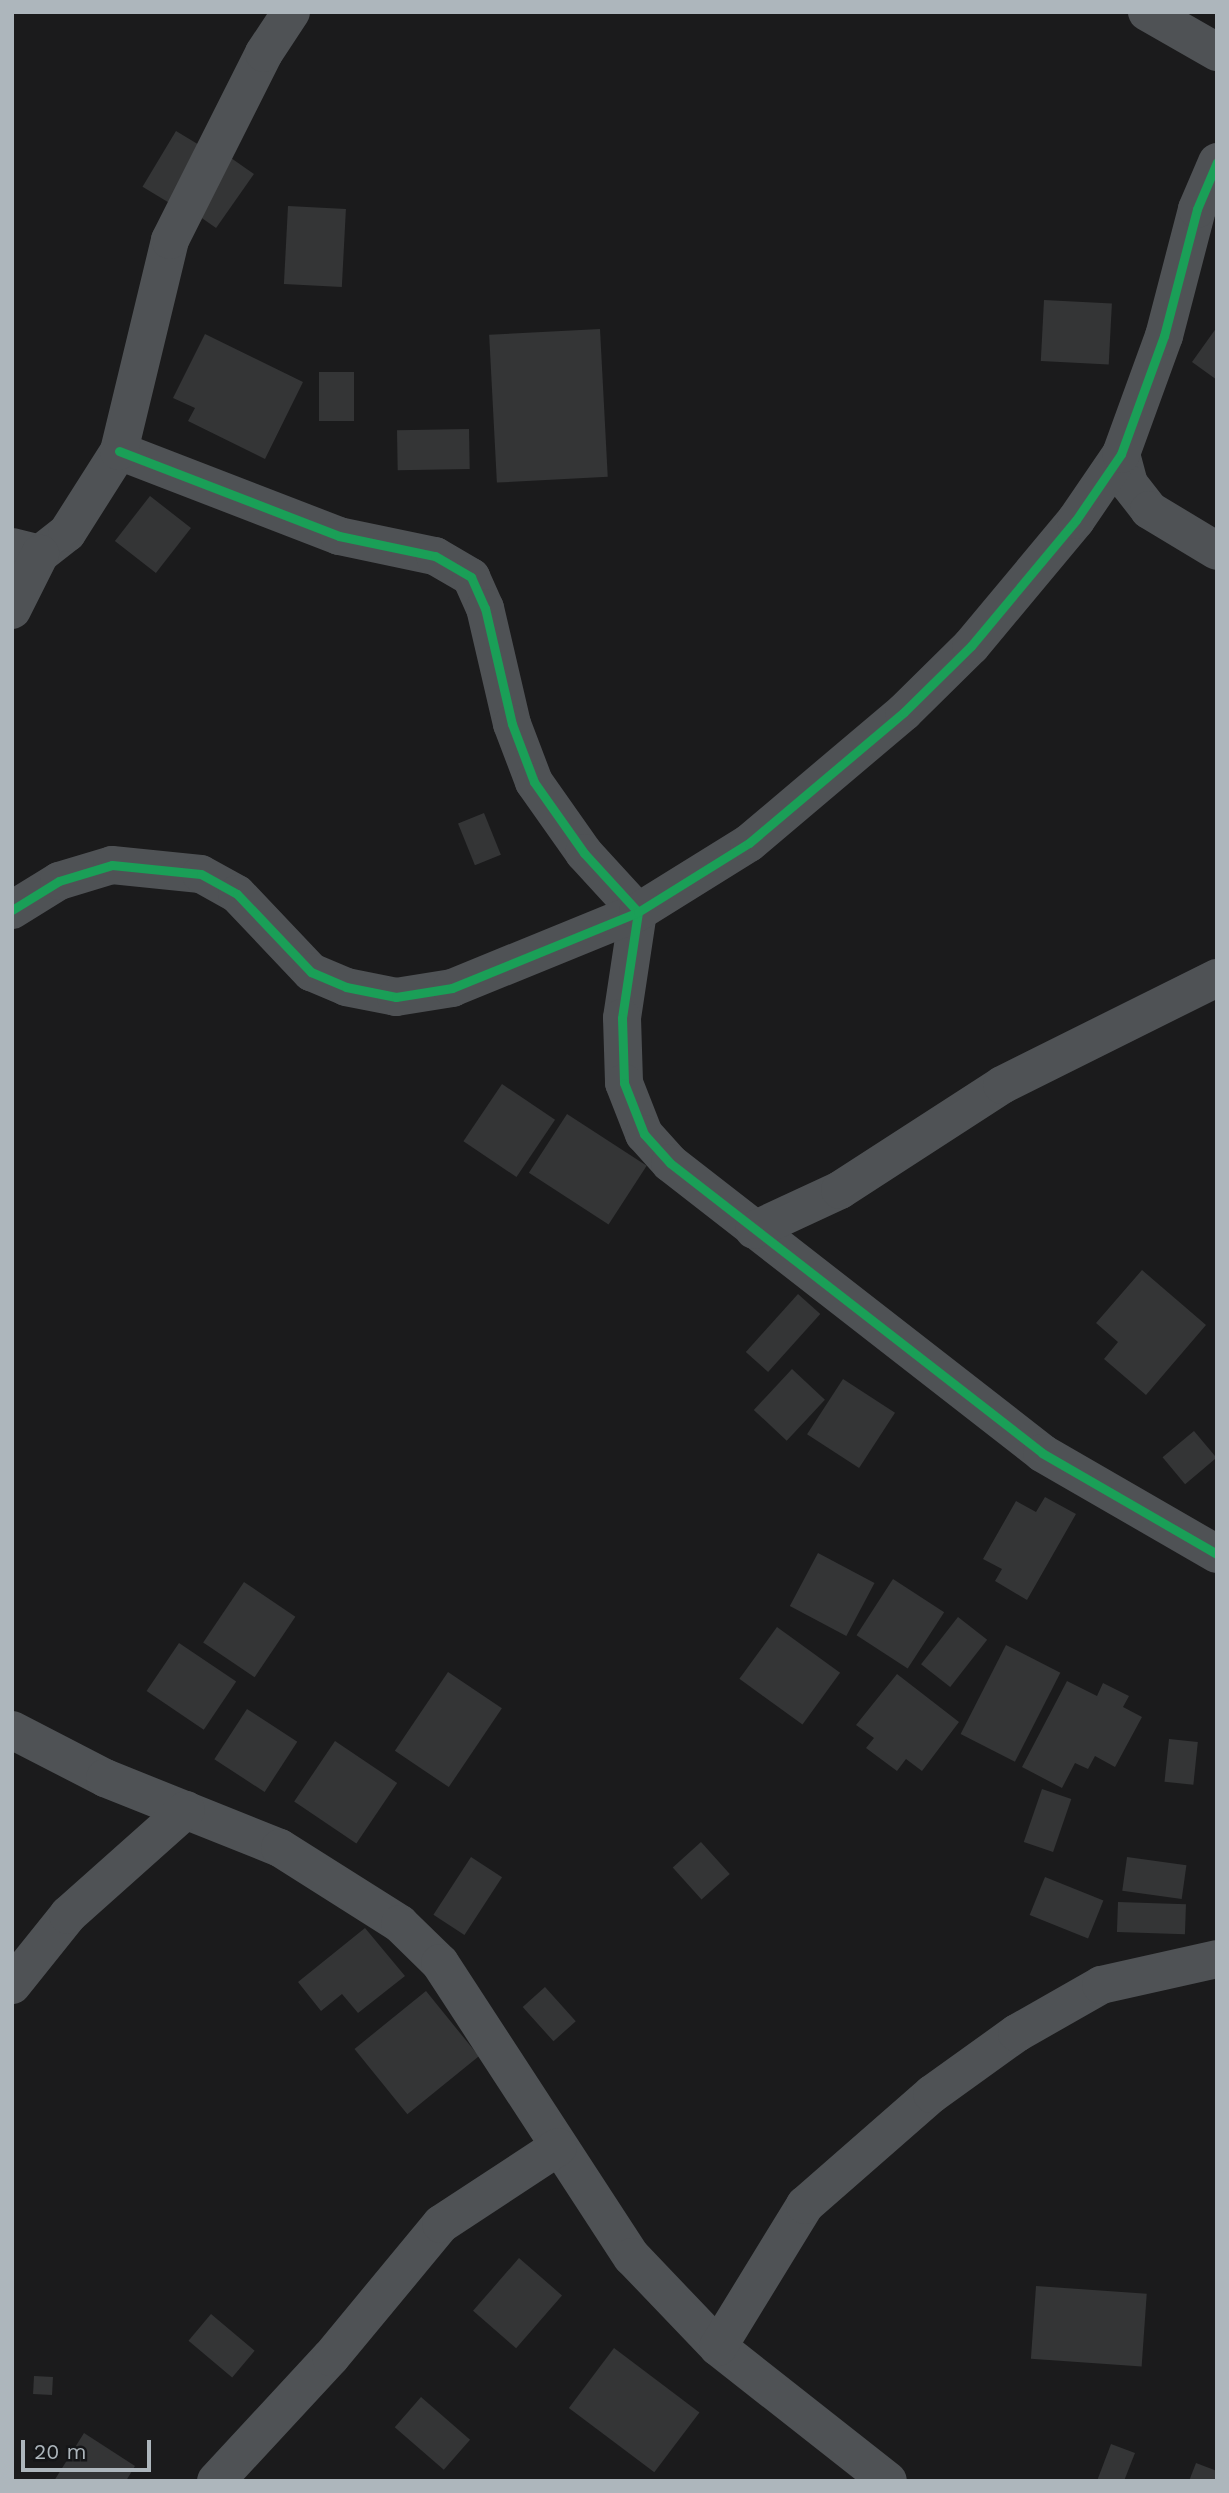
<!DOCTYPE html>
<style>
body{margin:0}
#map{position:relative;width:1229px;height:2493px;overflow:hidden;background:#1b1b1c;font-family:"Work Sans",sans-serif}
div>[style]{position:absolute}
.building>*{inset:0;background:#343536;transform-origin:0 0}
.minor>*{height:38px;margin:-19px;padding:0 19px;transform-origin:19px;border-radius:19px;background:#4f5255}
.cycleway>*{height:9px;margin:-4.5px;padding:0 4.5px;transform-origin:4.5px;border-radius:4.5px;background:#1a9f57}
span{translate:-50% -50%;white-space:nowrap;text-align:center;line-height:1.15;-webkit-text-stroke:5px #151618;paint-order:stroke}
.frame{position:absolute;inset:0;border:14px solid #adb6bc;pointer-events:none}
.scale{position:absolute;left:21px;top:2440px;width:130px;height:32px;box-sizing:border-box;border:4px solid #adb6bc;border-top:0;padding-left:9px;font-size:21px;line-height:24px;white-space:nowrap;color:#adb6bc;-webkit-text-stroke:5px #151618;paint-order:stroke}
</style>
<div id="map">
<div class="building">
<div style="left:176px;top:131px;width:31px;height:65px;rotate:31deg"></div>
<div style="left:231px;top:158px;width:28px;height:66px;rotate:35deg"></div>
<div style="left:288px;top:206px;width:58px;height:78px;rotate:3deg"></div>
<div style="left:1044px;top:300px;width:68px;height:61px;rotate:3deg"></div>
<div style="clip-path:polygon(1217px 327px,1217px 380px,1192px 362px)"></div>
<div style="left:600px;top:329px;width:148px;height:111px;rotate:87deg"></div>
<div style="clip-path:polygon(205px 334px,303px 382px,265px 459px,188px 421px,195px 408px,173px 398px)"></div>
<div style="left:319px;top:372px;width:35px;height:49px"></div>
<div style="left:469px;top:429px;width:40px;height:72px;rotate:89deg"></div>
<div style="left:150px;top:496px;width:52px;height:57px;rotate:38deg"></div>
<div style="left:484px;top:813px;width:45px;height:28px;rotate:68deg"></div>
<div style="left:502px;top:1084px;width:64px;height:69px;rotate:34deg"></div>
<div style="left:567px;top:1114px;width:95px;height:70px;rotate:33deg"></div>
<div style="clip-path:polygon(1142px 1270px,1206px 1325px,1146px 1395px,1104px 1359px,1118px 1342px,1096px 1323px)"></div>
<div style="left:798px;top:1294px;width:30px;height:78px;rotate:42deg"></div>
<div style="left:792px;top:1369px;width:45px;height:56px;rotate:43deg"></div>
<div style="left:843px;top:1379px;width:62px;height:66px;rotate:33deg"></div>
<div style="left:1194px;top:1431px;width:35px;height:41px;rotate:50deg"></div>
<div style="clip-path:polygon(1045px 1497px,1076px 1514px,1027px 1600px,995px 1581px,1002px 1569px,983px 1559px,1016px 1501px,1036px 1512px)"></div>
<div style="left:818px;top:1553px;width:64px;height:60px;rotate:28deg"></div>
<div style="left:893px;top:1579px;width:61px;height:67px;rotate:33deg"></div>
<div style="left:244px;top:1582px;width:62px;height:73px;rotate:34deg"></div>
<div style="left:958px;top:1617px;width:37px;height:60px;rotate:38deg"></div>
<div style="left:777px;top:1627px;width:78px;height:64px;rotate:36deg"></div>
<div style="left:179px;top:1643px;width:69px;height:58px;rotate:34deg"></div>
<div style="left:1006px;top:1645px;width:61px;height:100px;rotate:27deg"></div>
<div style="left:448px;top:1672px;width:65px;height:95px;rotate:34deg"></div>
<div style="clip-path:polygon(897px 1674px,959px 1722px,922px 1771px,906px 1759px,897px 1771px,866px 1748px,874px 1738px,856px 1725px)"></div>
<div style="clip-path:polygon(1067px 1681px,1097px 1696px,1103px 1683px,1129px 1696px,1123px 1707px,1142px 1717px,1115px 1767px,1095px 1756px,1088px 1769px,1075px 1763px,1062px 1788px,1022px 1767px)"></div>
<div style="left:247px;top:1709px;width:60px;height:60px;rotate:33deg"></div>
<div style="left:1169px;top:1739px;width:29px;height:43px;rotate:6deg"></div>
<div style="left:335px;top:1741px;width:75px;height:73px;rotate:34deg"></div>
<div style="left:1042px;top:1789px;width:31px;height:56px;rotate:19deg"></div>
<div style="left:701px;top:1842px;width:43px;height:38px;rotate:48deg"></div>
<div style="left:471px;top:1857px;width:37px;height:69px;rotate:33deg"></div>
<div style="left:1127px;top:1857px;width:60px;height:34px;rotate:8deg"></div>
<div style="left:1045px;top:1877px;width:63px;height:41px;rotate:22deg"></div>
<div style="left:1118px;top:1902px;width:68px;height:30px;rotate:2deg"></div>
<div style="clip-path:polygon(365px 1928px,405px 1976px,358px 2013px,342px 1994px,321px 2011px,298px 1982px)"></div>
<div style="left:545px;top:1987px;width:46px;height:30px;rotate:48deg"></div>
<div style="left:426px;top:1991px;width:84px;height:92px;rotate:51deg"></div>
<div style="left:519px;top:2258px;width:57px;height:70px;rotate:41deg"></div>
<div style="left:1036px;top:2286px;width:111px;height:73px;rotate:4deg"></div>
<div style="left:211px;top:2314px;width:57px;height:35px;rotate:40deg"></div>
<div style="left:614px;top:2348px;width:107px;height:75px;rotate:37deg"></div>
<div style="left:34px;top:2376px;width:19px;height:18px;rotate:3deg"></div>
<div style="left:421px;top:2397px;width:65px;height:40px;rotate:41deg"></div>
<div style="clip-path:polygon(84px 2433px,135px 2466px,126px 2481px,54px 2481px)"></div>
<div style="clip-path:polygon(1111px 2444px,1135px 2453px,1124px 2481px,1097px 2481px)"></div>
<div style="clip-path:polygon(1196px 2463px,1217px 2471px,1217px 2481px,1189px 2481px)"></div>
</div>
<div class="minor">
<div style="left:1147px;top:12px;width:81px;rotate:29.7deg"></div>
<div style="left:119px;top:451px;width:236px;rotate:21.1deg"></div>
<div style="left:339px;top:536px;width:98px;rotate:11.8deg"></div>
<div style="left:435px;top:556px;width:42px;rotate:30.3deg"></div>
<div style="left:471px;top:577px;width:34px;rotate:66deg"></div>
<div style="left:485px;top:608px;width:119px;rotate:76.9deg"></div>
<div style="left:512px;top:724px;width:62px;rotate:69.2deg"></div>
<div style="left:534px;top:782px;width:87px;rotate:54.8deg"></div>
<div style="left:584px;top:853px;width:80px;rotate:47.5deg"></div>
<div style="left:638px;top:912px;width:107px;rotate:98.6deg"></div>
<div style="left:622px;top:1018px;width:65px;rotate:88.2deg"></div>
<div style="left:624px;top:1083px;width:55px;rotate:68.6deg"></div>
<div style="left:644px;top:1134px;width:39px;rotate:48deg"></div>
<div style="left:670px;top:1163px;width:472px;rotate:37.9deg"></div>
<div style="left:1042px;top:1453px;width:202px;rotate:30deg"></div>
<div style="left:1121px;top:454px;width:31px;rotate:75deg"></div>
<div style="left:1129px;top:484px;width:33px;rotate:52deg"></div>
<div style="left:1149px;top:510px;width:79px;rotate:31.1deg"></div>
<div style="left:12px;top:547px;width:29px;rotate:14deg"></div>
<div style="left:40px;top:554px;width:34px;rotate:-38deg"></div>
<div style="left:67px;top:533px;width:97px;rotate:-57.6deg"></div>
<div style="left:119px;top:451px;width:217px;rotate:-76.4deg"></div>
<div style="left:170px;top:240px;width:209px;rotate:-63.3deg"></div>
<div style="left:264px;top:53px;width:49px;rotate:-56.6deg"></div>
<div style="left:12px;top:610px;width:63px;rotate:-63.4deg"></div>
<div style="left:12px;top:910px;width:55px;rotate:-31.7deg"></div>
<div style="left:59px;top:881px;width:55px;rotate:-16.8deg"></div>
<div style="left:112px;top:865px;width:89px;rotate:5.8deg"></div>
<div style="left:201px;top:874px;width:41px;rotate:29.1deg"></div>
<div style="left:237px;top:894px;width:108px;rotate:46.5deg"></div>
<div style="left:311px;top:972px;width:38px;rotate:23deg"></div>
<div style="left:346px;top:987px;width:51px;rotate:11.3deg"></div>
<div style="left:396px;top:997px;width:57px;rotate:-9.1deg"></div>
<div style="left:452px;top:988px;width:201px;rotate:-22.2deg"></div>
<div style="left:638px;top:912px;width:131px;rotate:-31.9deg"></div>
<div style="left:749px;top:843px;width:203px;rotate:-40.2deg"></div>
<div style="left:904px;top:712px;width:94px;rotate:-44.6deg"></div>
<div style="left:971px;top:646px;width:164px;rotate:-50.2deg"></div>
<div style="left:1076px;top:520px;width:80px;rotate:-55.7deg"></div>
<div style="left:1121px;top:454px;width:126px;rotate:-70deg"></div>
<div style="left:1164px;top:336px;width:131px;rotate:-75.4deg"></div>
<div style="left:1197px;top:209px;width:51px;rotate:-66.9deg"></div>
<div style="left:754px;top:1230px;width:95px;rotate:-24.9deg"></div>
<div style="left:840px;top:1190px;width:193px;rotate:-32.9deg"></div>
<div style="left:1002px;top:1085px;width:240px;rotate:-26.5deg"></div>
<div style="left:12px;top:1730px;width:105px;rotate:27.3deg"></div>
<div style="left:105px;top:1778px;width:188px;rotate:21.8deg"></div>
<div style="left:280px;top:1848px;width:142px;rotate:32.3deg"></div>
<div style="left:400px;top:1924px;width:56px;rotate:44.3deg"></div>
<div style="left:440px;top:1963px;width:351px;rotate:56.9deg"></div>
<div style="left:632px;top:2257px;width:124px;rotate:46.3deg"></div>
<div style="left:718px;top:2347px;width:216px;rotate:38.2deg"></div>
<div style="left:12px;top:1985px;width:90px;rotate:-51.3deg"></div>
<div style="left:68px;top:1915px;width:158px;rotate:-41.7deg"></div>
<div style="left:718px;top:2347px;width:167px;rotate:-58.5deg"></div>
<div style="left:805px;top:2205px;width:169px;rotate:-41.2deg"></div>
<div style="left:932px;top:2094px;width:105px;rotate:-35.7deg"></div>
<div style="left:1017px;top:2033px;width:97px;rotate:-29.7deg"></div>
<div style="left:1101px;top:1985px;width:119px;rotate:-12.6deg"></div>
<div style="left:216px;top:2481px;width:169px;rotate:-47.2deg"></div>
<div style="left:331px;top:2357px;width:173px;rotate:-50.4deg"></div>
<div style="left:441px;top:2224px;width:140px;rotate:-33.3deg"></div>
</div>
<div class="cycleway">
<div style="left:119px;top:451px;width:236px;rotate:21.1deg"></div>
<div style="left:339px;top:536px;width:98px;rotate:11.8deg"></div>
<div style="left:435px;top:556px;width:42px;rotate:30.3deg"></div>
<div style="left:471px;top:577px;width:34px;rotate:66deg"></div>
<div style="left:485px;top:608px;width:119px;rotate:76.9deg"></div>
<div style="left:512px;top:724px;width:62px;rotate:69.2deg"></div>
<div style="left:534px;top:782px;width:87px;rotate:54.8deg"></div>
<div style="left:584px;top:853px;width:80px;rotate:47.5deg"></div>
<div style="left:638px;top:912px;width:107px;rotate:98.6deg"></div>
<div style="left:622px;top:1018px;width:65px;rotate:88.2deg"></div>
<div style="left:624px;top:1083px;width:55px;rotate:68.6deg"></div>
<div style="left:644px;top:1134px;width:39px;rotate:48deg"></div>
<div style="left:670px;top:1163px;width:472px;rotate:37.9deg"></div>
<div style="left:1042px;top:1453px;width:202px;rotate:30deg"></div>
<div style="left:12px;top:910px;width:55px;rotate:-31.7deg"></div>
<div style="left:59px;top:881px;width:55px;rotate:-16.8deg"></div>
<div style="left:112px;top:865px;width:89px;rotate:5.8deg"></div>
<div style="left:201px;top:874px;width:41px;rotate:29.1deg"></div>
<div style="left:237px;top:894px;width:108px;rotate:46.5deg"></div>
<div style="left:311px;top:972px;width:38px;rotate:23deg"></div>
<div style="left:346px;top:987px;width:51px;rotate:11.3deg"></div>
<div style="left:396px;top:997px;width:57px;rotate:-9.1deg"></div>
<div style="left:452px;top:988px;width:201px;rotate:-22.2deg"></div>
<div style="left:638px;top:912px;width:131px;rotate:-31.9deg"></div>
<div style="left:749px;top:843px;width:203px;rotate:-40.2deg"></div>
<div style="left:904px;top:712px;width:94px;rotate:-44.6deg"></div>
<div style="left:971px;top:646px;width:164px;rotate:-50.2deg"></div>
<div style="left:1076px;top:520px;width:80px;rotate:-55.7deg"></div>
<div style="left:1121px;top:454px;width:126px;rotate:-70deg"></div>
<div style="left:1164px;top:336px;width:131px;rotate:-75.4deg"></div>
<div style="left:1197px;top:209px;width:51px;rotate:-66.9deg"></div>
</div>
<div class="frame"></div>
<div class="scale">20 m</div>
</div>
